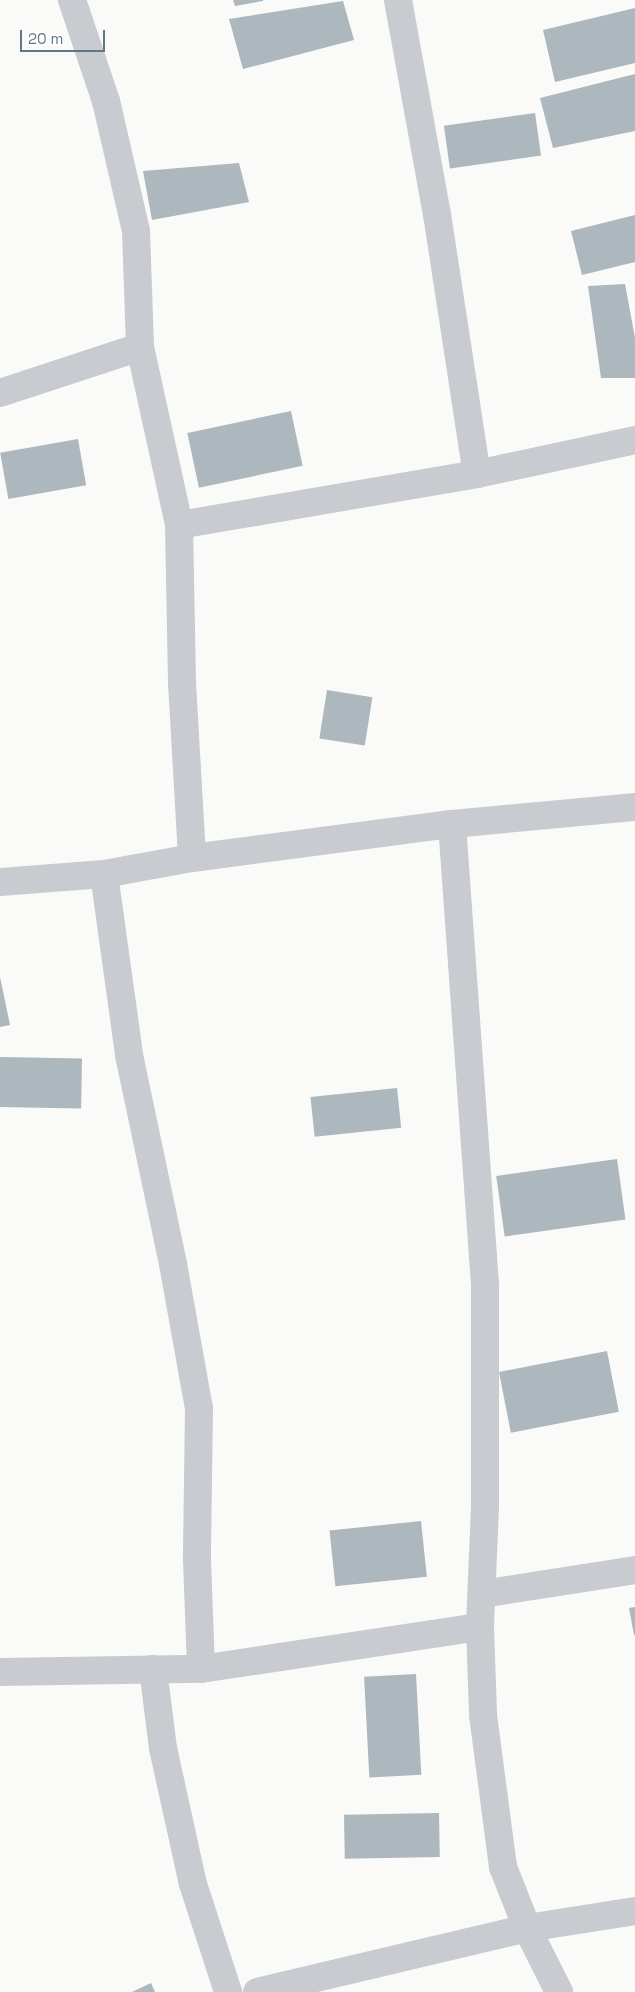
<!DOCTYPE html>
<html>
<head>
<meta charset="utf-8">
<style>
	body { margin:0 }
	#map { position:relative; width:635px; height:1992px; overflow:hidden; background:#fafaf8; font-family:"Space Grotesk",sans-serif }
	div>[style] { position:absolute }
	.building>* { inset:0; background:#adb7be; transform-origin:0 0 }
	.minor>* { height:28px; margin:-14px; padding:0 14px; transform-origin:14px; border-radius:14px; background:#c8ccd0 }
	span { translate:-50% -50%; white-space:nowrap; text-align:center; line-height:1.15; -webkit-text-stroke:5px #fff; paint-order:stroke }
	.scale { position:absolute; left:20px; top:30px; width:85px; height:22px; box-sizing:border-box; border:2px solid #627786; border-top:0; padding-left:6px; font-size:15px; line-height:18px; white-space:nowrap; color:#627786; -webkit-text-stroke:4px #fff; paint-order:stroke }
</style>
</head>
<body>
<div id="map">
	<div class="building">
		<i style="clip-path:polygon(233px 0,263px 0,263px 1px,235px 6px)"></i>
		<i style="clip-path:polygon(343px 1px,354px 40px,243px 69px,229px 19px)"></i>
		<i style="clip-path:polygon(635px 8px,635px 63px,555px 82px,543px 30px)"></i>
		<i style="clip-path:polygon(635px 74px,635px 131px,553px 148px,540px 98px)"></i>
		<i style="left:535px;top:113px;width:43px;height:92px;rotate:82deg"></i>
		<i style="clip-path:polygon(239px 163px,249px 202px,152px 220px,143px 171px)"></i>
		<i style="clip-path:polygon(635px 215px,635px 262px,582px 275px,571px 231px)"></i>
		<i style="clip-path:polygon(625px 284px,635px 338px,635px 378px,601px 378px,588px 286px)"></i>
		<i style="left:291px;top:411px;width:56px;height:106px;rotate:78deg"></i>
		<i style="left:78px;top:439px;width:47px;height:79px;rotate:80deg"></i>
		<i style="left:327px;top:690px;width:46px;height:49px;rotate:9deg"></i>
		<i style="clip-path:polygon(0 977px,10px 1025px,0 1027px)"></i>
		<i style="left:0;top:1057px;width:82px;height:50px;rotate:1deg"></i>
		<i style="left:397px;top:1088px;width:40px;height:87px;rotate:84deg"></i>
		<i style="left:617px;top:1159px;width:61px;height:122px;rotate:82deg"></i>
		<i style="left:607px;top:1351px;width:62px;height:110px;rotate:79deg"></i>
		<i style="left:421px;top:1521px;width:56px;height:92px;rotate:84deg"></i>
		<i style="clip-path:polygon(635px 1607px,635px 1635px,634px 1635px,629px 1608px)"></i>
		<i style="left:416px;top:1674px;width:101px;height:52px;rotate:87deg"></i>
		<i style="left:439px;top:1813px;width:44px;height:95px;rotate:89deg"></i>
		<i style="clip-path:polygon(151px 1983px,155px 1992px,132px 1992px)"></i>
	</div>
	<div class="minor">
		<i style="left:72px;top:0;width:107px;rotate:71.4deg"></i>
		<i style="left:106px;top:101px;width:133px;rotate:77deg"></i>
		<i style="left:136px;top:231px;width:116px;rotate:88deg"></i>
		<i style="left:140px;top:347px;width:182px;rotate:77.6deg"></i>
		<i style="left:179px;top:525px;width:158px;rotate:88.9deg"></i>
		<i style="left:182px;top:683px;width:175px;rotate:86.7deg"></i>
		<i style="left:398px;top:0;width:218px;rotate:79.7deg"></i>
		<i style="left:437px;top:214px;width:263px;rotate:81.3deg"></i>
		<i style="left:0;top:393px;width:147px;rotate:-18.2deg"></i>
		<i style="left:179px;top:525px;width:302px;rotate:-9.7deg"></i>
		<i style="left:477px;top:474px;width:162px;rotate:-12.1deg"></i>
		<i style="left:452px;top:824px;width:463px;rotate:85.9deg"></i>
		<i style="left:485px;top:1286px;width:221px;rotate:90deg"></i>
		<i style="left:485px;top:1507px;width:120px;rotate:92.4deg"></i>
		<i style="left:480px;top:1627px;width:88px;rotate:88deg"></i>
		<i style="left:483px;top:1715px;width:153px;rotate:82.5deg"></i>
		<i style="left:503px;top:1867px;width:66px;rotate:68.5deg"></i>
		<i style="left:527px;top:1928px;width:72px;rotate:63.4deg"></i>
		<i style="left:104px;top:874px;width:183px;rotate:82.1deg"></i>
		<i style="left:129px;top:1055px;width:214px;rotate:78.1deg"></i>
		<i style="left:173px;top:1264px;width:146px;rotate:79.8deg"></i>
		<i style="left:199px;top:1408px;width:151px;rotate:90.8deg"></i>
		<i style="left:197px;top:1559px;width:110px;rotate:87.9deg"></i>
		<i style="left:0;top:882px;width:104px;rotate:-4.4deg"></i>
		<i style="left:104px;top:874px;width:89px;rotate:-10.3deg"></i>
		<i style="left:192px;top:858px;width:262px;rotate:-7.5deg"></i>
		<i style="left:452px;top:824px;width:184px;rotate:-5.3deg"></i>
		<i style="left:482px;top:1594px;width:155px;rotate:-8.9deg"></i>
		<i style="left:153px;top:1669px;width:80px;rotate:82.8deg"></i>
		<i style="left:163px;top:1748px;width:139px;rotate:77.6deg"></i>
		<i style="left:193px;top:1884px;width:114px;rotate:72deg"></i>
		<i style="left:0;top:1672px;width:201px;rotate:-0.9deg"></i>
		<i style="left:201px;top:1669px;width:282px;rotate:-8.6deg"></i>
		<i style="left:257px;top:1992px;width:277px;rotate:-13.3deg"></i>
		<i style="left:527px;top:1928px;width:109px;rotate:-8.9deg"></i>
	</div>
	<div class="scale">20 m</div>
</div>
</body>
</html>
